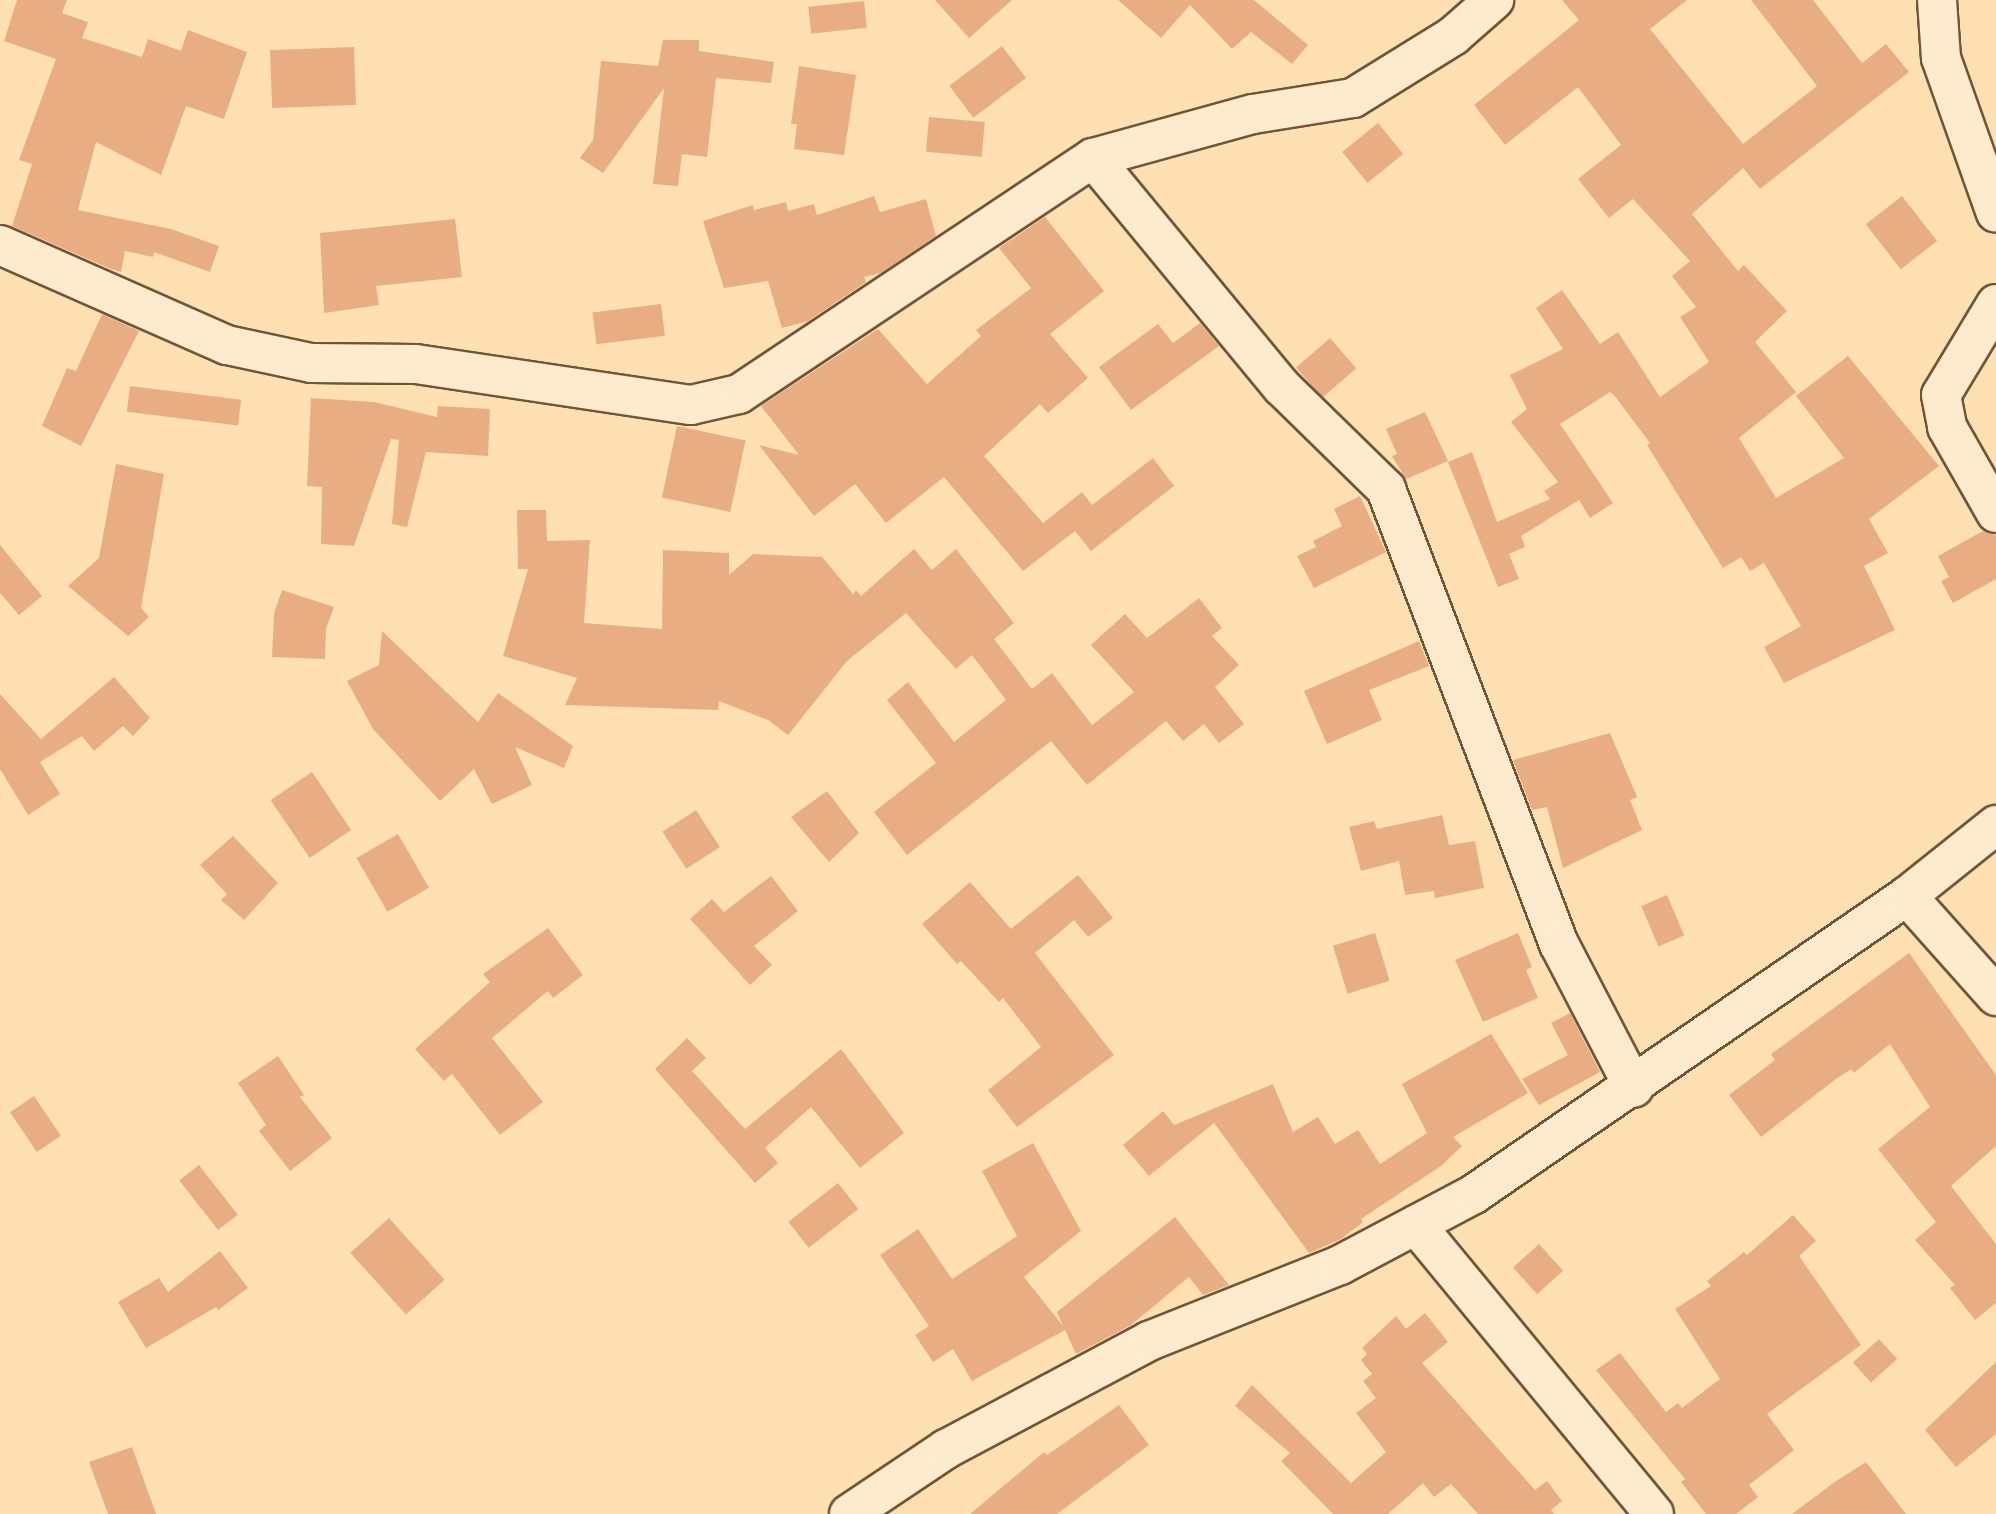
<!DOCTYPE html>
<html>
<head>
<meta charset="utf-8">
<style>
	body { margin:0 }
	#map { position:relative; width:1996px; height:1514px; overflow:hidden; background:#fee0b3; font-family:Vollkorn,serif }
	div>[style] { position:absolute }
	.building>* { inset:0; background:#e9ad84; transform-origin:0 0 }
	.roads { filter:drop-shadow(2px 0 #735437) drop-shadow(-2px 0 #735437) drop-shadow(0 2px #735437) drop-shadow(0 -2px #735437) }
	.minor>* { height:38px; margin:-19px; padding:0 19px; transform-origin:19px; border-radius:19px; background:#feebce }
	span { translate:-50% -50%; white-space:nowrap; text-align:center; line-height:1.15; -webkit-text-stroke:9px #feebce; paint-order:stroke }
</style>
</head>
<body>
<div id="map">
	<div class="building">
		<i style="clip-path:polygon(17px 0,67px 0,62px 13px,88px 22px,82px 38px,142px 57px,148px 39px,181px 51px,188px 30px,247px 52px,224px 119px,186px 106px,161px 175px,96px 142px,78px 210px,171px 229px,219px 246px,210px 272px,154px 252px,153px 257px,125px 251px,121px 272px,111px 269px,12px 226px,32px 164px,19px 160px,56px 59px,4px 41px)"></i>
		<i style="clip-path:polygon(935px 0,1012px 0,969px 38px)"></i>
		<i style="clip-path:polygon(1118px 0,1254px 0,1308px 45px,1292px 64px,1251px 32px,1232px 49px,1190px 5px,1161px 38px)"></i>
		<i style="clip-path:polygon(1562px 0,1687px 0,1650px 29px,1743px 144px,1817px 86px,1751px 0,1813px 0,1862px 63px,1886px 44px,1909px 72px,1760px 189px,1743px 168px,1692px 214px,1738px 271px,1744px 265px,1787px 311px,1755px 342px,1796px 392px,1739px 438px,1776px 498px,1844px 458px,1796px 396px,1848px 356px,1939px 466px,1869px 519px,1888px 553px,1864px 566px,1895px 630px,1784px 683px,1764px 647px,1801px 626px,1764px 563px,1750px 571px,1741px 557px,1723px 568px,1647px 445px,1650px 443px,1614px 395px,1610px 392px,1560px 424px,1613px 503px,1590px 518px,1579px 500px,1521px 536px,1525px 547px,1509px 554px,1519px 579px,1498px 587px,1448px 462px,1472px 452px,1497px 522px,1550px 499px,1544px 491px,1558px 482px,1511px 422px,1527px 409px,1510px 375px,1563px 349px,1536px 308px,1562px 290px,1600px 344px,1618px 332px,1660px 397px,1709px 362px,1680px 317px,1696px 307px,1672px 276px,1690px 261px,1633px 199px,1609px 218px,1578px 179px,1621px 145px,1578px 87px,1505px 145px,1474px 105px,1579px 20px)"></i>
		<i style="left:864px;top:1px;width:27px;height:56px;rotate:84deg"></i>
		<i style="clip-path:polygon(663px 40px,699px 40px,699px 51px,774px 62px,771px 83px,716px 78px,707px 157px,682px 154px,678px 186px,653px 184px,664px 88px,603px 173px,580px 158px,593px 140px,601px 61px,658px 66px)"></i>
		<i style="left:1002px;top:46px;width:40px;height:66px;rotate:53deg"></i>
		<i style="left:354px;top:47px;width:58px;height:84px;rotate:88deg"></i>
		<i style="clip-path:polygon(799px 66px,856px 75px,844px 155px,794px 149px,797px 124px,791px 124px)"></i>
		<i style="left:929px;top:117px;width:56px;height:35px;rotate:5deg"></i>
		<i style="left:1378px;top:123px;width:40px;height:46px;rotate:51deg"></i>
		<i style="clip-path:polygon(874px 196px,880px 212px,926px 199px,936px 236px,881px 273px,864px 277px,866px 282px,808px 321px,782px 328px,768px 281px,724px 288px,703px 221px,753px 205px,754px 210px,786px 202px,788px 211px,814px 204px,817px 215px)"></i>
		<i style="left:1902px;top:196px;width:57px;height:46px;rotate:52deg"></i>
		<i style="clip-path:polygon(1045px 217px,1104px 291px,1050px 334px,1088px 378px,1048px 413px,1040px 404px,984px 456px,1043px 523px,1082px 492px,1092px 505px,1153px 458px,1174px 486px,1091px 551px,1075px 531px,1023px 571px,944px 477px,886px 523px,855px 484px,814px 516px,759px 445px,799px 455px,761px 406px,878px 329px,927px 384px,981px 336px,976px 330px,1031px 288px,999px 248px)"></i>
		<i style="clip-path:polygon(455px 219px,462px 277px,376px 286px,379px 305px,324px 313px,320px 233px)"></i>
		<i style="left:661px;top:304px;width:32px;height:69px;rotate:83deg"></i>
		<i style="clip-path:polygon(102px 314px,139px 331px,81px 446px,42px 426px,67px 368px,76px 371px)"></i>
		<i style="clip-path:polygon(1200px 323px,1219px 346px,1131px 410px,1099px 367px,1158px 324px,1173px 343px)"></i>
		<i style="left:1330px;top:338px;width:40px;height:45px;rotate:49deg"></i>
		<i style="left:130px;top:386px;width:112px;height:26px;rotate:7deg"></i>
		<i style="clip-path:polygon(311px 398px,374px 402px,437px 417px,438px 406px,490px 409px,488px 456px,426px 452px,407px 527px,392px 524px,399px 440px,391px 439px,354px 546px,321px 544px,322px 487px,307px 486px)"></i>
		<i style="clip-path:polygon(1425px 412px,1448px 461px,1406px 479px,1392px 456px,1397px 454px,1386px 429px)"></i>
		<i style="left:677px;top:426px;width:70px;height:73px;rotate:12deg"></i>
		<i style="clip-path:polygon(116px 464px,164px 474px,141px 608px,149px 617px,128px 636px,68px 586px,99px 558px)"></i>
		<i style="clip-path:polygon(1360px 496px,1386px 552px,1314px 588px,1297px 556px,1316px 547px,1313px 541px,1342px 526px,1334px 509px)"></i>
		<i style="clip-path:polygon(517px 510px,546px 510px,547px 541px,590px 540px,584px 623px,662px 629px,663px 550px,729px 553px,729px 575px,753px 554px,822px 557px,853px 594px,856px 590px,861px 596px,914px 549px,932px 570px,956px 549px,1014px 623px,994px 639px,1032px 689px,1052px 673px,1092px 725px,1134px 692px,1091px 645px,1125px 614px,1147px 638px,1199px 598px,1222px 628px,1212px 636px,1239px 665px,1215px 687px,1244px 724px,1219px 743px,1204px 724px,1183px 741px,1166px 721px,1087px 785px,1051px 741px,907px 855px,874px 812px,936px 763px,887px 700px,908px 682px,954px 742px,1006px 700px,972px 655px,956px 669px,906px 613px,847px 661px,788px 735px,768px 720px,719px 701px,718px 710px,565px 705px,577px 678px,503px 656px,528px 569px,518px 569px)"></i>
		<i style="clip-path:polygon(1983px 531px,1996px 535px,1996px 579px,1953px 603px,1941px 581px,1949px 577px,1938px 556px)"></i>
		<i style="clip-path:polygon(0 545px,42px 596px,19px 615px,0 593px)"></i>
		<i style="clip-path:polygon(282px 590px,334px 607px,326px 629px,325px 659px,272px 657px,274px 613px)"></i>
		<i style="clip-path:polygon(382px 631px,478px 722px,498px 693px,573px 746px,564px 768px,515px 747px,532px 785px,492px 804px,474px 769px,440px 801px,373px 729px,347px 681px,379px 665px)"></i>
		<i style="clip-path:polygon(1419px 641px,1429px 666px,1369px 690px,1382px 720px,1327px 744px,1304px 691px)"></i>
		<i style="clip-path:polygon(114px 677px,150px 718px,133px 736px,123px 726px,94px 751px,82px 736px,40px 762px,60px 794px,28px 815px,0 769px,0 694px,41px 739px)"></i>
		<i style="clip-path:polygon(1610px 733px,1637px 797px,1630px 800px,1642px 830px,1563px 868px,1547px 807px,1532px 810px,1513px 760px)"></i>
		<i style="left:312px;top:772px;width:70px;height:50px;rotate:56deg"></i>
		<i style="clip-path:polygon(827px 791px,859px 833px,829px 862px,791px 817px)"></i>
		<i style="left:696px;top:810px;width:44px;height:40px;rotate:57deg"></i>
		<i style="clip-path:polygon(1442px 815px,1449px 845px,1475px 841px,1484px 888px,1435px 898px,1434px 891px,1405px 895px,1399px 861px,1361px 871px,1349px 827px,1374px 821px,1377px 829px)"></i>
		<i style="left:398px;top:834px;width:62px;height:48px;rotate:60deg"></i>
		<i style="clip-path:polygon(233px 836px,278px 883px,244px 920px,221px 900px,227px 894px,200px 865px)"></i>
		<i style="clip-path:polygon(1078px 875px,1113px 918px,1088px 937px,1074px 920px,1035px 953px,1114px 1055px,1017px 1127px,988px 1090px,1041px 1047px,1003px 998px,999px 1002px,961px 961px,957px 964px,922px 924px,970px 882px,1011px 929px)"></i>
		<i style="clip-path:polygon(771px 876px,798px 911px,754px 946px,772px 965px,750px 985px,690px 919px,712px 899px,724px 912px)"></i>
		<i style="left:1667px;top:895px;width:44px;height:28px;rotate:67deg"></i>
		<i style="clip-path:polygon(548px 928px,583px 975px,553px 998px,548px 991px,492px 1038px,543px 1102px,500px 1135px,452px 1074px,444px 1081px,415px 1049px,490px 982px,483px 974px)"></i>
		<i style="left:1375px;top:933px;width:50px;height:44px;rotate:73deg"></i>
		<i style="clip-path:polygon(1518px 933px,1532px 967px,1526px 970px,1538px 998px,1483px 1022px,1455px 960px)"></i>
		<i style="clip-path:polygon(1909px 953px,1996px 1075px,1996px 1146px,1951px 1186px,1996px 1244px,1996px 1303px,1975px 1320px,1950px 1288px,1955px 1285px,1915px 1240px,1936px 1222px,1878px 1149px,1930px 1107px,1890px 1044px,1854px 1073px,1851px 1069px,1836px 1079px,1761px 1137px,1729px 1095px,1775px 1060px,1771px 1054px)"></i>
		<i style="clip-path:polygon(1570px 1013px,1600px 1072px,1539px 1105px,1522px 1079px,1568px 1055px,1551px 1023px)"></i>
		<i style="clip-path:polygon(1491px 1034px,1528px 1093px,1453px 1137px,1462px 1146px,1441px 1166px,1361px 1219px,1363px 1222px,1341px 1239px,1309px 1253px,1214px 1123px,1149px 1176px,1123px 1145px,1163px 1111px,1174px 1125px,1273px 1084px,1293px 1132px,1318px 1117px,1335px 1144px,1358px 1130px,1380px 1164px,1427px 1133px,1402px 1084px)"></i>
		<i style="clip-path:polygon(687px 1038px,706px 1058px,692px 1071px,745px 1129px,841px 1049px,904px 1133px,860px 1168px,811px 1107px,765px 1148px,778px 1163px,755px 1183px,655px 1069px)"></i>
		<i style="clip-path:polygon(278px 1056px,304px 1095px,300px 1097px,332px 1138px,290px 1171px,259px 1131px,266px 1125px,238px 1083px)"></i>
		<i style="left:34px;top:1096px;width:48px;height:29px;rotate:56deg"></i>
		<i style="clip-path:polygon(1033px 1143px,1081px 1231px,1024px 1277px,1063px 1326px,1057px 1312px,1175px 1217px,1229px 1285px,1203px 1295px,1189px 1277px,1131px 1325px,1076px 1354px,1065px 1330px,972px 1381px,953px 1349px,933px 1362px,915px 1335px,929px 1326px,880px 1255px,918px 1229px,952px 1279px,1017px 1236px,982px 1171px)"></i>
		<i style="left:199px;top:1165px;width:63px;height:25px;rotate:52deg"></i>
		<i style="left:838px;top:1183px;width:33px;height:63px;rotate:52deg"></i>
		<i style="clip-path:polygon(1793px 1215px,1816px 1241px,1799px 1256px,1861px 1345px,1767px 1414px,1794px 1450px,1749px 1485px,1758px 1497px,1736px 1514px,1706px 1514px,1681px 1482px,1685px 1479px,1596px 1370px,1620px 1353px,1666px 1412px,1678px 1403px,1682px 1408px,1720px 1379px,1675px 1309px,1711px 1286px,1707px 1281px,1744px 1252px,1747px 1255px)"></i>
		<i style="left:389px;top:1218px;width:83px;height:52px;rotate:48deg"></i>
		<i style="left:1539px;top:1244px;width:36px;height:35px;rotate:48deg"></i>
		<i style="clip-path:polygon(220px 1251px,248px 1288px,218px 1310px,216px 1307px,146px 1348px,118px 1302px,159px 1278px,168px 1292px)"></i>
		<i style="clip-path:polygon(1425px 1313px,1448px 1342px,1422px 1363px,1535px 1490px,1547px 1481px,1562px 1501px,1551px 1510px,1554px 1514px,1478px 1514px,1451px 1484px,1434px 1497px,1423px 1483px,1388px 1514px,1333px 1514px,1281px 1461px,1290px 1453px,1235px 1406px,1252px 1385px,1351px 1483px,1386px 1452px,1356px 1413px,1376px 1398px,1363px 1381px,1372px 1374px,1361px 1360px,1367px 1354px,1362px 1348px,1396px 1316px,1406px 1329px)"></i>
		<i style="left:1879px;top:1339px;width:27px;height:35px;rotate:48deg"></i>
		<i style="clip-path:polygon(1996px 1362px,1996px 1434px,1956px 1467px,1925px 1430px)"></i>
		<i style="clip-path:polygon(1119px 1405px,1149px 1445px,1057px 1514px,970px 1514px,1044px 1452px,1047px 1455px)"></i>
		<i style="clip-path:polygon(132px 1447px,156px 1514px,108px 1514px,89px 1462px)"></i>
		<i style="clip-path:polygon(1866px 1462px,1906px 1514px,1792px 1514px,1836px 1481px)"></i>
	</div>
	<div class="roads">
		<div class="minor">
			<i style="left:1937px;top:0;width:58px;rotate:86.1deg"></i>
			<i style="left:1941px;top:58px;width:164px;rotate:70.5deg"></i>
			<i style="left:1093px;top:158px;width:297px;rotate:50.5deg"></i>
			<i style="left:1282px;top:387px;width:146px;rotate:44.4deg"></i>
			<i style="left:1386px;top:489px;width:487px;rotate:69.2deg"></i>
			<i style="left:1559px;top:944px;width:162px;rotate:62.5deg"></i>
			<i style="left:0;top:245px;width:248px;rotate:23.8deg"></i>
			<i style="left:227px;top:345px;width:86px;rotate:12.1deg"></i>
			<i style="left:311px;top:363px;width:105px;rotate:0.5deg"></i>
			<i style="left:416px;top:364px;width:278px;rotate:8.5deg"></i>
			<i style="left:691px;top:405px;width:49px;rotate:-12.9deg"></i>
			<i style="left:739px;top:394px;width:425px;rotate:-33.7deg"></i>
			<i style="left:1093px;top:158px;width:166px;rotate:-15.4deg"></i>
			<i style="left:1253px;top:114px;width:101px;rotate:-9.1deg"></i>
			<i style="left:1353px;top:98px;width:118px;rotate:-31.8deg"></i>
			<i style="left:1453px;top:36px;width:55px;rotate:-41.3deg"></i>
			<i style="left:1996px;top:304px;width:106px;rotate:121.1deg"></i>
			<i style="left:1941px;top:395px;width:33px;rotate:79deg"></i>
			<i style="left:1947px;top:427px;width:99px;rotate:60.3deg"></i>
			<i style="left:1907px;top:896px;width:134px;rotate:48.3deg"></i>
			<i style="left:1416px;top:1225px;width:374px;rotate:50.5deg"></i>
			<i style="left:849px;top:1514px;width:117px;rotate:-33.8deg"></i>
			<i style="left:946px;top:1449px;width:230px;rotate:-28deg"></i>
			<i style="left:1149px;top:1341px;width:206px;rotate:-21.7deg"></i>
			<i style="left:1340px;top:1265px;width:152px;rotate:-27.9deg"></i>
			<i style="left:1474px;top:1194px;width:526px;rotate:-34.54deg"></i>
			<i style="left:1907px;top:896px;width:114px;rotate:-38.6deg"></i>
		</div>
	</div>
</div>
</body>
</html>
